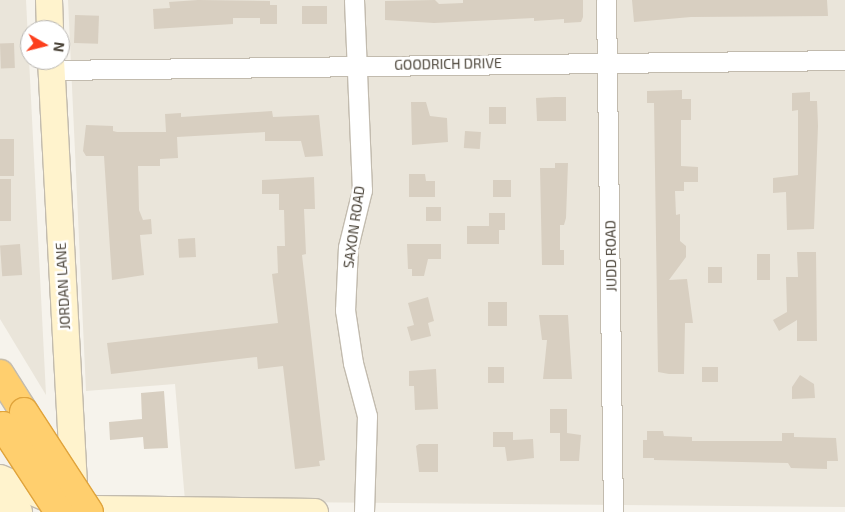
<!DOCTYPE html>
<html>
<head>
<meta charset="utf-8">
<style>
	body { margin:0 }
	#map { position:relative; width:845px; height:512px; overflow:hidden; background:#f6f3ec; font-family:"Exo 2",sans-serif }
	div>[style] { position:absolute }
	.residential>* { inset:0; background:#eae5da }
	.building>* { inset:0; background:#d8cfc1; transform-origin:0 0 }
	.roads { filter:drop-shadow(1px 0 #c2bbae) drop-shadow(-1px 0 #c2bbae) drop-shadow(0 1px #c2bbae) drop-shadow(0 -1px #c2bbae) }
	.street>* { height:19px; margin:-9.5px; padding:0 9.5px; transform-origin:9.5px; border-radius:9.5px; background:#fff }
	.secondary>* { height:26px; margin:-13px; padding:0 13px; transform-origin:13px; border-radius:13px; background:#fff3cd }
	.highway>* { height:28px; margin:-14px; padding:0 14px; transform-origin:14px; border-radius:14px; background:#ffcf6e }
	.bridges { filter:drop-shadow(1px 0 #e0a43c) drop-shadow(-1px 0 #e0a43c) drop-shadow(0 1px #e0a43c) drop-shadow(0 -1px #e0a43c) }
	.highway-bridge>* { height:28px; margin:-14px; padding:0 14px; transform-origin:14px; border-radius:14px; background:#ffcf6e }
	span { translate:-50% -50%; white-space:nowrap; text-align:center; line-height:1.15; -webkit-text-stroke:5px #fff; paint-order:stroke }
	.street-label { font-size:14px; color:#4b4439 }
	.north { position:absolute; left:20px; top:20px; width:50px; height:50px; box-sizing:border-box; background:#fff; border:1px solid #b7b4b0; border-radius:50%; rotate:98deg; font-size:14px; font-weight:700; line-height:20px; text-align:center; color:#4b4439 }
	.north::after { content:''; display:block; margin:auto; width:18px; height:22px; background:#fc3f1d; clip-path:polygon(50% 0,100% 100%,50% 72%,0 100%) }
</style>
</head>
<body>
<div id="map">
	<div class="residential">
		<i style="clip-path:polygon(0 0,26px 0,46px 395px,0 319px)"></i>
		<i style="clip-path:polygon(68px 0,845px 0,845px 507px,185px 501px,175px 384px,86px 391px)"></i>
	</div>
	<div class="building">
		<i style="clip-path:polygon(198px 0,270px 1px,270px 5px,277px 5px,277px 24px,260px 24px,260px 18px,233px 18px,233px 24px,154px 29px,153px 9px,170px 8px,169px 2px)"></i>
		<i style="clip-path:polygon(435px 0,439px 4px,463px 3px,463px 0,583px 0,583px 17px,581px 22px,564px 23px,564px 19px,534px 21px,534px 18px,434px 23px,385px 20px,385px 1px)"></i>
		<i style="clip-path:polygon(632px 0,827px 0,828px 16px,691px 17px,634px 22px)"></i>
		<i style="left:302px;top:6px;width:25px;height:18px"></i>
		<i style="left:75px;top:15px;width:24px;height:28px;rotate:2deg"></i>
		<i style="left:14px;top:43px;width:25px;height:14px;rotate:88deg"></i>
		<i style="clip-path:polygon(682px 90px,682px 99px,691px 99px,691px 120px,681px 120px,681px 166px,698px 167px,698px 182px,684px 182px,684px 191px,675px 191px,676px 215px,680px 214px,680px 241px,686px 246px,686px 257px,669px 280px,687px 279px,693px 323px,685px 323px,684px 374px,669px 374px,658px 372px,654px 103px,647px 103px,647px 91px)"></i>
		<i style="clip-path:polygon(810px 92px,810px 101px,817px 101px,818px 126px,814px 229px,787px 230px,786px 192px,773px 193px,773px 178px,798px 175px,798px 110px,792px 111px,792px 93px)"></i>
		<i style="clip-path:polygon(555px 97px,566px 97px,566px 121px,537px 121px,536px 98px)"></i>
		<i style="clip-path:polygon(411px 102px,426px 102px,430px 116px,447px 118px,448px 142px,412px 145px)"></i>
		<i style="left:489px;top:107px;width:17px;height:17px"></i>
		<i style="clip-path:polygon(272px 111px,273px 117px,319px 115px,323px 156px,305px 157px,301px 141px,265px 141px,265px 132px,177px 137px,178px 158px,160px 159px,160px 166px,138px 166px,139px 210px,143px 220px,151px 219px,152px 234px,140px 235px,144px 275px,112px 280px,104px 156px,86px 156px,83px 151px,86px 125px,113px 126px,113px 131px,117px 132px,166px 132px,165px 114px,181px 113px,181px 117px)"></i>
		<i style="left:465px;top:131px;width:16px;height:17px;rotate:4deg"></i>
		<i style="left:14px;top:139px;width:37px;height:14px;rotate:90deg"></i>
		<i style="clip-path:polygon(555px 163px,568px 163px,566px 218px,564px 225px,560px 225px,560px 250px,564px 250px,564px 265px,542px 265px,540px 168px,555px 168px)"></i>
		<i style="clip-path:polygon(409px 174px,425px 174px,426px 181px,435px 181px,435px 197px,409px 197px)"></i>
		<i style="clip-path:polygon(314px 177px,315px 209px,304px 209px,306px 254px,302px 255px,325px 460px,319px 461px,320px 466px,295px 469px,283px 366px,258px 369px,257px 357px,111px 374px,107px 343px,278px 323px,272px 274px,278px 273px,277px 246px,285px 246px,284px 210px,279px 210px,279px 194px,262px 194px,262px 180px)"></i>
		<i style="left:0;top:179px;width:11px;height:42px"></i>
		<i style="left:493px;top:180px;width:18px;height:17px"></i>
		<i style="left:426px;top:207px;width:15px;height:14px"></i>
		<i style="clip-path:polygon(489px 213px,505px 213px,505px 230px,499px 230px,499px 244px,467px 244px,467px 226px,489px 226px)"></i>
		<i style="left:195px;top:238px;width:19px;height:17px;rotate:87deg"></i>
		<i style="left:20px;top:244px;width:31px;height:20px;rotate:86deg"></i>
		<i style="clip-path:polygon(407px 244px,441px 244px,441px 259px,428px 259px,424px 276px,412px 276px,412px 269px,408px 269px)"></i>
		<i style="clip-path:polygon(797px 252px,816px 252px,817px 341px,797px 341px,797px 320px,779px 331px,773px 320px,787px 312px,786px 277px,798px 277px)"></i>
		<i style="left:757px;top:254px;width:13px;height:26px"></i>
		<i style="left:708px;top:267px;width:14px;height:16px"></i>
		<i style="clip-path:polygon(428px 297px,434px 321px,428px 323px,431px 336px,411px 341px,407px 327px,414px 325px,408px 303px)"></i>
		<i style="left:488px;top:302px;width:19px;height:24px"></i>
		<i style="clip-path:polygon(539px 315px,568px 315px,572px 379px,543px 379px,547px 340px,542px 340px)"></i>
		<i style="left:488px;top:367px;width:16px;height:16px"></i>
		<i style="left:702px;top:367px;width:16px;height:15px"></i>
		<i style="clip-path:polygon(436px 369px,438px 409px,415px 410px,414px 386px,409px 386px,409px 371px)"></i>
		<i style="clip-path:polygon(800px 375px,814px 384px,815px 398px,792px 399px,792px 387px)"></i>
		<i style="clip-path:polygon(164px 391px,168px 448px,144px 449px,143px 437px,110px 440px,109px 422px,142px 419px,141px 393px)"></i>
		<i style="clip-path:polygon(550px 409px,567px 409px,567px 433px,581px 435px,579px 461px,560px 461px,560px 433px,550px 433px)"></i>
		<i style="clip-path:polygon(647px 431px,663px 431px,664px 436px,692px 437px,692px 441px,782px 441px,782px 433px,794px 433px,794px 437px,836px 438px,838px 461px,827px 461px,827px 469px,791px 468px,788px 463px,654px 460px,654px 458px,643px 458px,643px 440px,647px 440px)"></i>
		<i style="clip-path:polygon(493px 432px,513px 432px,513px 440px,533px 439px,534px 458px,507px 461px,505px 447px,493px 447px)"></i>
		<i style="clip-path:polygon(419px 444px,438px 444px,438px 472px,419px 472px,416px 446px)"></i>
	</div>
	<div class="roads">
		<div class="street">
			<i style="left:354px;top:0;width:190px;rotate:87.6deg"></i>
			<i style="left:362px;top:190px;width:59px;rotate:103.8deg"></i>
			<i style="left:348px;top:247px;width:63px;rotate:92.7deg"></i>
			<i style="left:345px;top:310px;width:54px;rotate:81.4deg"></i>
			<i style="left:353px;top:363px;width:55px;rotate:75.2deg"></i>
			<i style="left:367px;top:416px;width:96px;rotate:91.8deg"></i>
			<i style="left:606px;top:0;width:512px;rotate:89.22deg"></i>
			<i style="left:52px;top:70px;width:793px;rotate:-0.72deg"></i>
		</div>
		<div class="secondary">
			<i style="left:49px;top:0;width:30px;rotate:88deg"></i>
			<i style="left:51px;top:60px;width:440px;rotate:86.9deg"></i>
			<i style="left:0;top:478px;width:56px;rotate:23.3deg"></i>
			<i style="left:51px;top:500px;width:45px;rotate:11.6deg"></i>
			<i style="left:95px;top:509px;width:220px;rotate:0.8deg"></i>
			<i style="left:0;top:503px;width:21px;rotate:25deg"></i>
		</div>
		<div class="highway">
			<i style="left:0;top:374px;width:45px;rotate:57.7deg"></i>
		</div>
	</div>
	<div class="bridges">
		<div class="highway-bridge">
			<i style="left:24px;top:412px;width:119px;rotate:57deg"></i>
			<i style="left:3px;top:426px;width:103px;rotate:56.9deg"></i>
		</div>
	</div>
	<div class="street-label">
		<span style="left:448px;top:64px;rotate:-1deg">GOODRICH DRIVE</span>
		<span style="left:354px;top:227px;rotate:-82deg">SAXON ROAD</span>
		<span style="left:611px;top:256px;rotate:-91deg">JUDD ROAD</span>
		<span style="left:63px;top:286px;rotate:-93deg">JORDAN LANE</span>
	</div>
	<div class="north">N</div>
</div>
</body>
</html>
